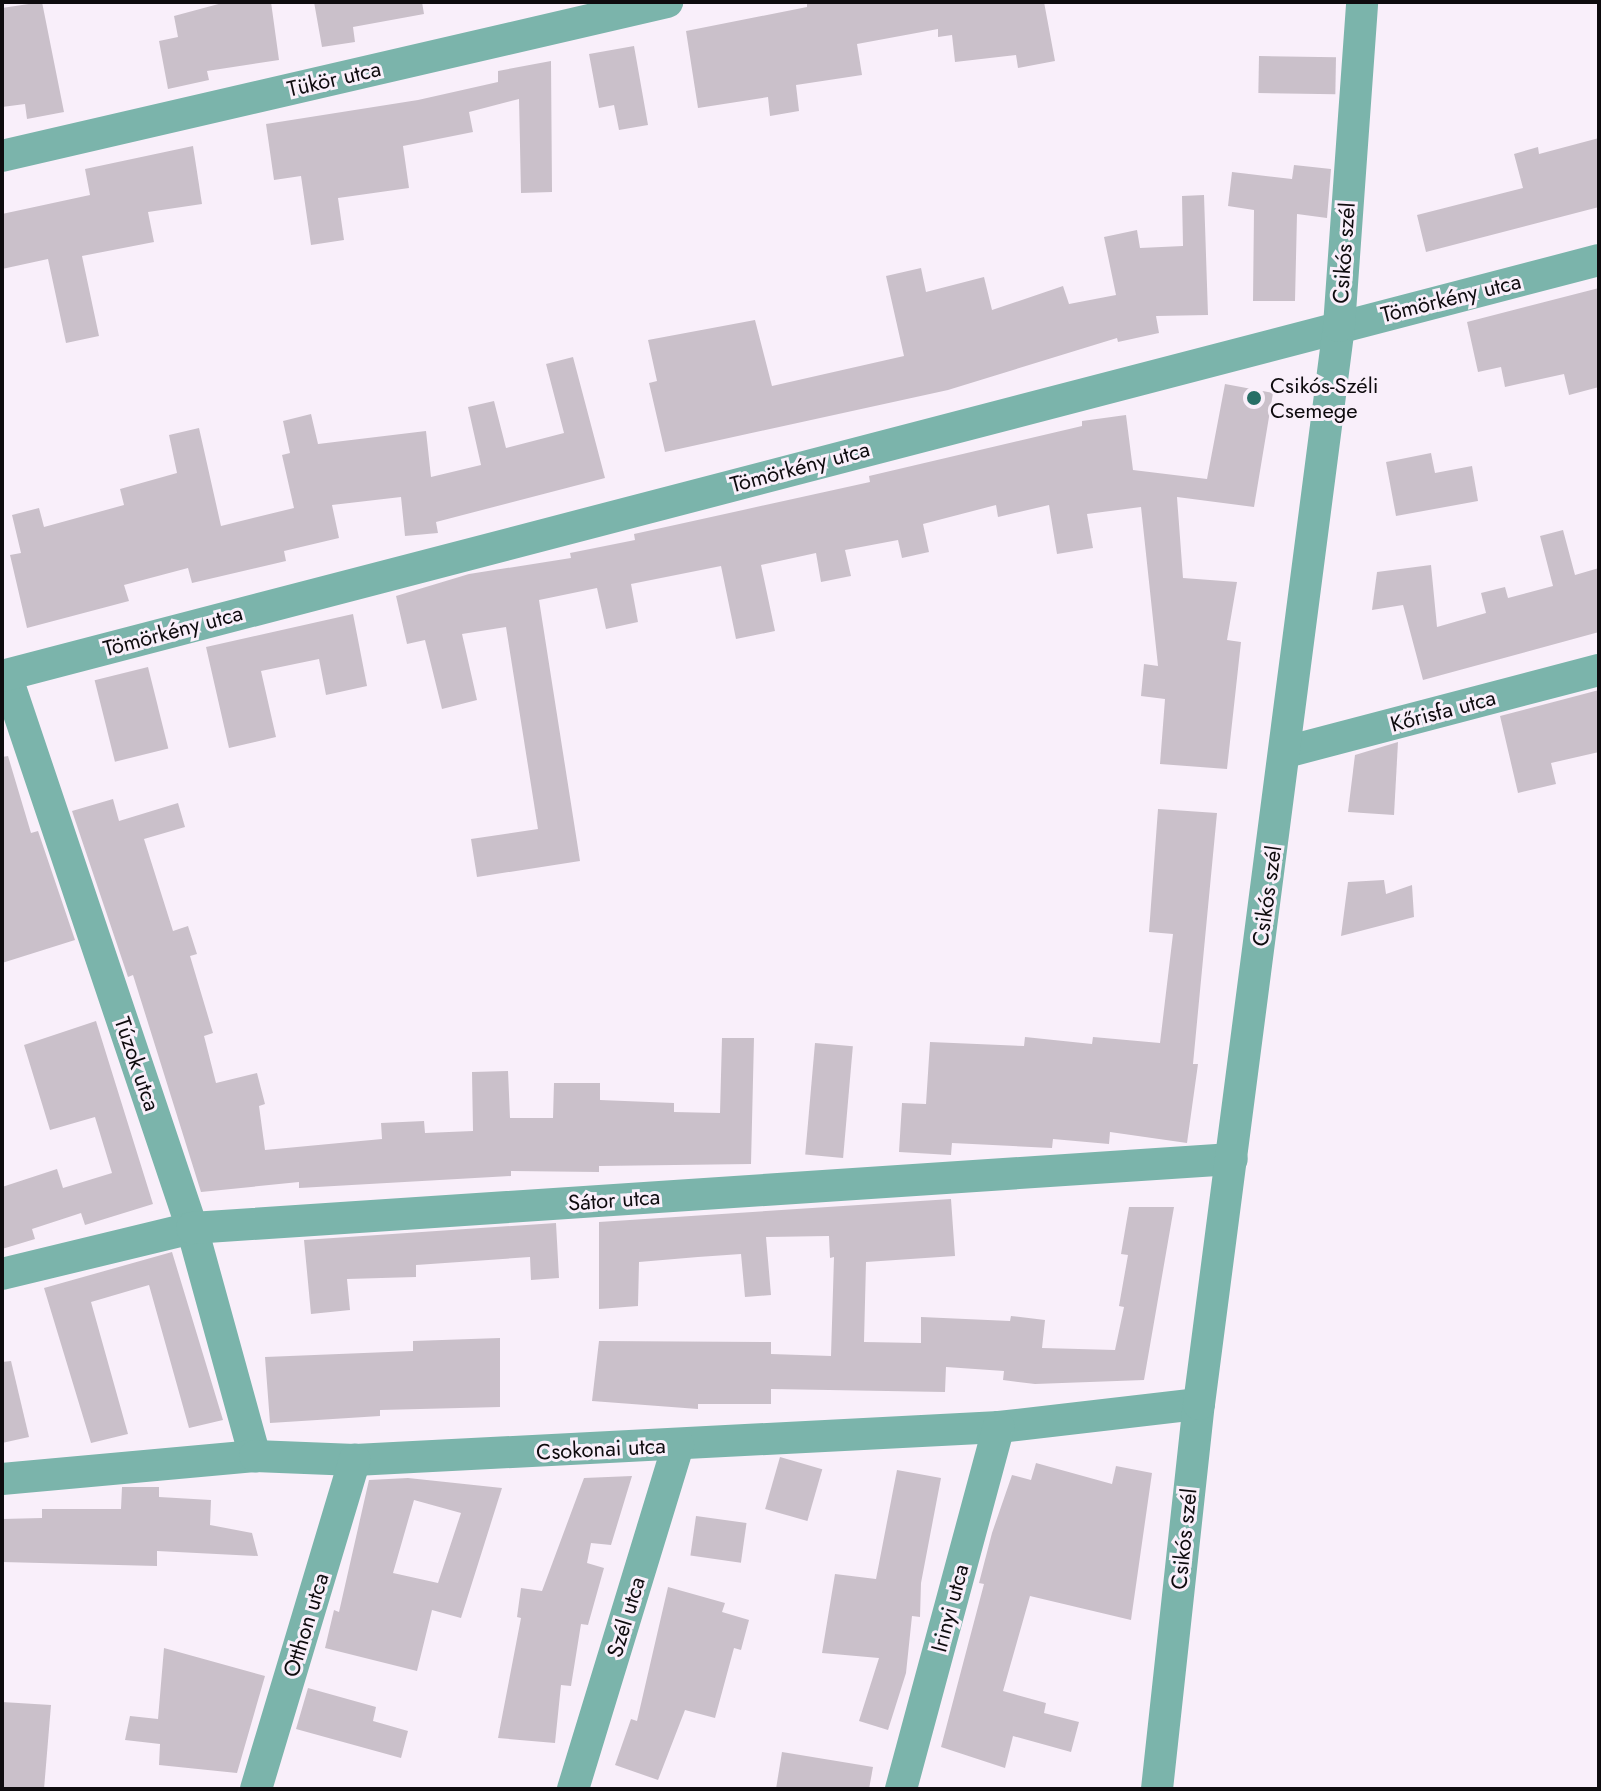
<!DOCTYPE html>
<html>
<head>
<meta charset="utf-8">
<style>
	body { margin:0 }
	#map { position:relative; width:1601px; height:1791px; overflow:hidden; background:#f9effa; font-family:Jost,sans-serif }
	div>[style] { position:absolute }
	.building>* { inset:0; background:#cac0ca; transform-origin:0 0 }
	.minor>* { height:32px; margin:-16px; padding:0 16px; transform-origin:16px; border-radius:16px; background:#7bb4ab }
	.dots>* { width:22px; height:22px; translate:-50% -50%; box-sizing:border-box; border:4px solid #f9effa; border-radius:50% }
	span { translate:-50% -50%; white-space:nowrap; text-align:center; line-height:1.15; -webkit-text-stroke:6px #f9effa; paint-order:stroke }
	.street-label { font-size:22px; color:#0e0b0e }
	.poi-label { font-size:22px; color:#0e0b0e }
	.left { translate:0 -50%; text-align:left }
	.frame { position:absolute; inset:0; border:4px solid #0e0b0e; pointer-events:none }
</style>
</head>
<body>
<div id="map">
	<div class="building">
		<i style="clip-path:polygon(42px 2px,64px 112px,27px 119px,25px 104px,2px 107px,2px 8px)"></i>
		<i style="clip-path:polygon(226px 2px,271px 2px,279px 60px,207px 71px,209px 80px,168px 89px,159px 41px,178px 37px,174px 16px)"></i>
		<i style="clip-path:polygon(314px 2px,422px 2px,424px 14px,353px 27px,355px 42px,322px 47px)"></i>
		<i style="clip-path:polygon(807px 2px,1044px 2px,1055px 61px,1018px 68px,1016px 55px,955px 62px,952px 35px,938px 37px,938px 29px,857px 44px,862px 75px,796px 85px,799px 111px,770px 116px,768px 97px,698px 108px,686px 31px,807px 7px)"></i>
		<i style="clip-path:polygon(634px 46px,648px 125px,619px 130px,614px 105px,599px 108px,589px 54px)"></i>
		<i style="left:1259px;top:56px;width:77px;height:37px;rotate:1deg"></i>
		<i style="clip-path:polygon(551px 61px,552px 192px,521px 193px,519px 99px,469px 112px,473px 132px,403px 146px,409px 188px,338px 198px,344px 240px,311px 245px,301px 176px,274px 180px,266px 124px,418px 100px,498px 82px,498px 71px)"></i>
		<i style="clip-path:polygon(1599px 138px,1599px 207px,1426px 252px,1417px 215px,1523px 188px,1514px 154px,1538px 147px,1539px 154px)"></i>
		<i style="clip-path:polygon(193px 146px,202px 204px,148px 212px,154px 242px,82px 256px,99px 336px,66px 343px,48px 259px,2px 269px,2px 214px,90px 195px,85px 169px)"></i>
		<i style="clip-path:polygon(1294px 165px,1331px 169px,1327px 218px,1297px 214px,1295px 301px,1253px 301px,1254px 210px,1228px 206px,1232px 172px,1292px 179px)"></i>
		<i style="clip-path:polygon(1204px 195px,1208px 315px,1156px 316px,1159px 333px,1118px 342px,1117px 338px,948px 390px,665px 452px,649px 383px,657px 381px,648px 340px,755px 320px,772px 386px,904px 356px,886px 276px,921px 268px,926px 292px,984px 277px,992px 310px,1063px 286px,1069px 304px,1116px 295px,1104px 237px,1137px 230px,1140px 248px,1183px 246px,1182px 196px)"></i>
		<i style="clip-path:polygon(1599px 288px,1599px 387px,1569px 395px,1564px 374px,1505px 387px,1501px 367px,1478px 372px,1467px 322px)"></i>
		<i style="clip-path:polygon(573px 357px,605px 478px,436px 522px,438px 533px,405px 536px,401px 497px,332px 505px,339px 538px,284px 551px,286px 561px,192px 583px,188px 568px,124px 585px,129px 601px,27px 628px,10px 555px,21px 553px,12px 515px,39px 508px,44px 527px,124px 505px,120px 489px,177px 473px,169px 435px,199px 428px,221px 526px,294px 508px,282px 455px,290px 453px,283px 421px,311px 414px,318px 444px,426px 431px,431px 477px,481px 465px,468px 407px,494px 401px,506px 448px,564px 433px,546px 364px)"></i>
		<i style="clip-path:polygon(1225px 384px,1273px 393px,1254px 507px,1177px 497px,1183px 578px,1237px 582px,1227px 640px,1241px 642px,1227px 769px,1160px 764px,1165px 699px,1141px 696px,1144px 664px,1158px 666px,1141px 507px,1087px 514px,1093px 548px,1057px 554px,1049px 505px,998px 517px,996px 505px,923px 524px,929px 552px,902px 558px,898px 540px,845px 550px,851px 576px,821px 582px,816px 553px,761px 565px,775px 631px,736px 639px,721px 566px,631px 584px,638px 622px,606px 629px,597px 588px,539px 600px,580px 861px,477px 877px,471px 839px,538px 829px,506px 627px,462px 634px,477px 700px,442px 709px,425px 640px,407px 644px,396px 596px,469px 574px,571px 558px,570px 553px,635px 540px,634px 534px,870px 482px,869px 476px,1082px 426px,1082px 421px,1126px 415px,1133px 470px,1207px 479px)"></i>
		<i style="clip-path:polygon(1431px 453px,1435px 473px,1472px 466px,1478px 501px,1396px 516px,1386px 462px)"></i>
		<i style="clip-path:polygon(1563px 530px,1575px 575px,1599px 568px,1599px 632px,1423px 680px,1403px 605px,1372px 610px,1377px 572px,1431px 565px,1437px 627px,1486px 613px,1481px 593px,1505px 587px,1508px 598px,1553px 586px,1540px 536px)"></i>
		<i style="clip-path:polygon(353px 614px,367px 686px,326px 695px,319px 659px,261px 671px,276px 737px,229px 748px,206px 647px)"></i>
		<i style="left:148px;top:667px;width:84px;height:55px;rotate:76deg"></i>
		<i style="clip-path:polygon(1599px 690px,1599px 752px,1551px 763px,1556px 784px,1518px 793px,1500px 716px)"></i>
		<i style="clip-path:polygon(1398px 742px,1394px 815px,1348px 812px,1355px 755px)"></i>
		<i style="clip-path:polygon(8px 756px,31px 833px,38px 831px,75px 940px,2px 963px,2px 757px)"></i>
		<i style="clip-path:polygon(113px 799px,119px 821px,178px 803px,185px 827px,144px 839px,173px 931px,188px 926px,197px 954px,190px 956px,213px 1033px,204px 1036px,216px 1083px,257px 1073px,265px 1104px,259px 1106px,265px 1150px,382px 1139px,381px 1123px,424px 1121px,425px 1133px,473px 1131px,472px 1072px,508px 1071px,510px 1118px,553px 1118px,554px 1083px,600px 1083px,600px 1100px,674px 1103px,674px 1112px,720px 1113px,722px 1038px,754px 1038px,751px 1164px,599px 1166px,599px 1172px,511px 1171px,511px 1176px,299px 1188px,299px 1182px,201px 1192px,133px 975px,128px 977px,72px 811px)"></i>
		<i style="clip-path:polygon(1158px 809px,1217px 813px,1193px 1064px,1198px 1064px,1187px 1143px,1110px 1132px,1109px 1144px,1053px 1139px,1052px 1148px,952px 1143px,951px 1155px,899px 1152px,902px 1103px,926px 1104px,930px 1042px,1024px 1046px,1025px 1037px,1092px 1044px,1093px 1037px,1160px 1043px,1173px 934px,1149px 932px)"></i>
		<i style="clip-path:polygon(1384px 880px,1386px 894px,1412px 885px,1414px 917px,1341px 936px,1348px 882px)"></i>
		<i style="clip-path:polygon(96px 1021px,153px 1204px,85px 1225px,81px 1213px,32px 1229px,35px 1239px,2px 1249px,2px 1187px,57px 1169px,63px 1188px,112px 1173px,95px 1117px,50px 1130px,24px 1045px)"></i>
		<i style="left:815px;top:1043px;width:38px;height:112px;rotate:5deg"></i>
		<i style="clip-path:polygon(951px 1199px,955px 1256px,866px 1262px,864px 1342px,921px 1343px,921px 1317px,1010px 1321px,1011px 1316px,1045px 1320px,1042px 1348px,1115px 1350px,1124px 1307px,1119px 1306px,1128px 1255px,1121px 1254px,1129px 1207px,1174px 1207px,1144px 1380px,1035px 1384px,1003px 1380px,1004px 1371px,946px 1367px,945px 1392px,771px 1389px,771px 1404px,698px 1404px,698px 1409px,592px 1401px,599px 1341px,771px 1342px,771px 1354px,831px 1356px,834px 1257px,830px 1258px,829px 1236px,766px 1237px,771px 1295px,745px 1297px,741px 1254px,698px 1257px,639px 1262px,638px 1306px,599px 1309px,599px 1222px)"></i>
		<i style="clip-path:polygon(556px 1223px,559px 1278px,531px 1280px,530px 1257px,416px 1265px,416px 1277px,347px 1279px,350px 1310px,311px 1314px,304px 1240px)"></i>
		<i style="clip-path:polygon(172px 1252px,223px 1420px,189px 1428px,149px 1285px,91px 1302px,128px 1434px,91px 1443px,44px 1288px)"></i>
		<i style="clip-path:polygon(500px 1338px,500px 1407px,380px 1410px,380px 1416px,270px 1423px,265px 1357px,413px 1351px,413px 1341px)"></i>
		<i style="clip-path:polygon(11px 1361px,29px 1437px,2px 1443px,2px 1362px)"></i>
		<i style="left:780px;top:1457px;width:44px;height:54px;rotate:16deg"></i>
		<i style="clip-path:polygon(1036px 1463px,1112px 1484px,1116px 1466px,1152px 1473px,1131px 1620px,1030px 1596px,1003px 1691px,1046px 1703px,1044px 1713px,1079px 1722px,1071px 1752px,1013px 1736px,1005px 1768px,941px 1747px,984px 1584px,979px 1583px,992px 1533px,1012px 1475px,1031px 1480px)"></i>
		<i style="clip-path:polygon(897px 1470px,941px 1478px,921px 1583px,920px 1617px,912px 1616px,906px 1673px,888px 1730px,859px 1721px,879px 1658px,822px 1653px,835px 1574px,876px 1579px)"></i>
		<i style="clip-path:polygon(632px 1476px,611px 1545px,591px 1543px,587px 1563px,604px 1568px,588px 1625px,581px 1624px,571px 1686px,561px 1685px,555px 1743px,498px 1738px,521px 1618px,517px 1617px,521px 1588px,542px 1591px,584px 1478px)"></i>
		<i style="clip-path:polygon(evenodd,408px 1478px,502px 1488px,461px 1618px,432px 1610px,417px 1671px,325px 1648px,334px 1610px,339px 1612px,369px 1480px,408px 1478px,414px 1500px,461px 1513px,438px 1583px,393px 1573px,414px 1500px)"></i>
		<i style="clip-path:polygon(122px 1487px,159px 1487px,159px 1497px,211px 1500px,210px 1525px,252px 1533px,258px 1556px,157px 1551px,157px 1566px,2px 1562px,2px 1519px,42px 1518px,42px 1509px,121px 1509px)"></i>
		<i style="left:696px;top:1516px;width:51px;height:40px;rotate:8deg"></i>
		<i style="clip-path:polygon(668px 1587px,725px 1603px,722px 1612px,749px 1620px,741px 1650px,734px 1648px,715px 1718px,685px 1710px,658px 1780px,615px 1765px,631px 1719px,637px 1721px)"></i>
		<i style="clip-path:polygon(164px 1648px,265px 1676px,237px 1773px,159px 1765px,160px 1744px,125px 1740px,130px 1716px,158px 1719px)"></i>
		<i style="clip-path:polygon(308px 1688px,376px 1707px,373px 1721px,408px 1731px,401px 1758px,296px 1729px)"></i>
		<i style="clip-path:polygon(2px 1702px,51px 1705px,44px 1789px,2px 1789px)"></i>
		<i style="clip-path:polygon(782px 1752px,873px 1767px,869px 1789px,776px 1789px)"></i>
	</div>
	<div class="minor">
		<i style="left:2px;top:156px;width:683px;rotate:-13.04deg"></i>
		<i style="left:6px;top:675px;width:583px;rotate:71.41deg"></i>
		<i style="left:192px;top:1228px;width:237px;rotate:74.6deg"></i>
		<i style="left:2px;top:676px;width:1650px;rotate:-14.6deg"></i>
		<i style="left:1286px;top:752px;width:324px;rotate:-14.7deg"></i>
		<i style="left:2px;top:1274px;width:195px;rotate:-13.6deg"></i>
		<i style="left:192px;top:1228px;width:1042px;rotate:-3.8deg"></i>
		<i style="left:2px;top:1479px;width:254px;rotate:-5.2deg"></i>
		<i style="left:255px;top:1456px;width:100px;rotate:2.3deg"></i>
		<i style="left:355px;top:1460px;width:645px;rotate:-2.93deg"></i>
		<i style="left:999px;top:1427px;width:201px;rotate:-6.6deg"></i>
		<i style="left:256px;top:1789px;width:344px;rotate:-73.3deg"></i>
		<i style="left:573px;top:1789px;width:360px;rotate:-73deg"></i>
		<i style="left:901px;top:1789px;width:375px;rotate:-74.9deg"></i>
		<i style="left:1157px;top:1789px;width:387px;rotate:-83.8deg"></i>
		<i style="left:1199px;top:1404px;width:1087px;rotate:-82.6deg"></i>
		<i style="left:1339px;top:326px;width:325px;rotate:-85.9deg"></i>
	</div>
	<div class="dots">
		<i style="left:1254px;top:398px;background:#276f66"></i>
	</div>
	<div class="street-label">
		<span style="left:334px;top:79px;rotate:-13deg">Tükör utca</span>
		<span style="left:1344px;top:253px;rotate:-86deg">Csikós szél</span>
		<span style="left:1451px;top:298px;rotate:-14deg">Tömörkény utca</span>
		<span style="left:800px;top:467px;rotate:-15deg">Tömörkény utca</span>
		<span style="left:173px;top:631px;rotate:-15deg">Tömörkény utca</span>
		<span style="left:1443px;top:711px;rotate:-15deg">Kőrisfa utca</span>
		<span style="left:1267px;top:896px;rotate:-82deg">Csikós szél</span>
		<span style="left:137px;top:1064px;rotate:71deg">Túzok utca</span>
		<span style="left:614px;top:1200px;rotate:-4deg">Sátor utca</span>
		<span style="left:601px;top:1449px;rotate:-3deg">Csokonai utca</span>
		<span style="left:1184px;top:1539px;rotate:-84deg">Csikós szél</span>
		<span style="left:950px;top:1608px;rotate:-75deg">Irinyi utca</span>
		<span style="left:626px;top:1617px;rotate:-73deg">Szél utca</span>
		<span style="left:306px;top:1625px;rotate:-73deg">Otthon utca</span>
	</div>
	<div class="poi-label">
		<span class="left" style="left:1270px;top:398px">Csikós-Széli<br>Csemege</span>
	</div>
	<div class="frame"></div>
</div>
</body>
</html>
